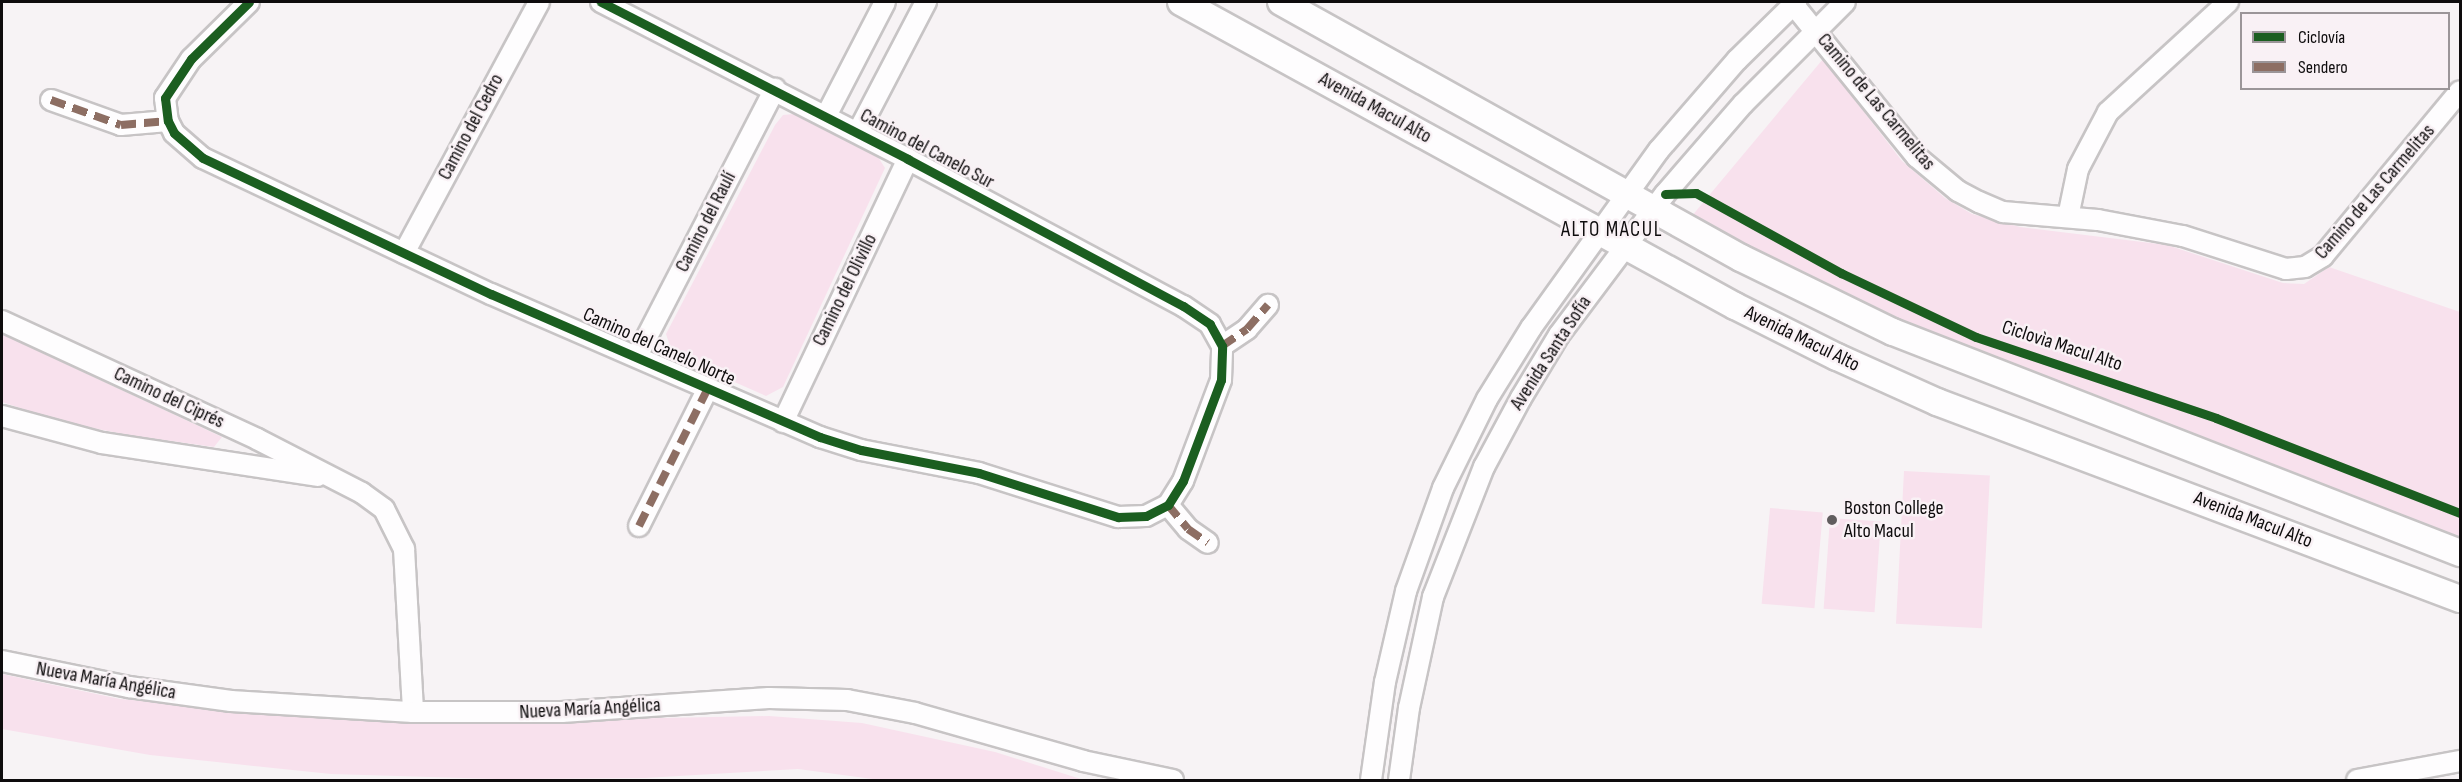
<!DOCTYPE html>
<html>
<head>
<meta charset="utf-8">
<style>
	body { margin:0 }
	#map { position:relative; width:2462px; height:782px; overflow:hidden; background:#f7f3f5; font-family:"Sofia Sans Condensed",sans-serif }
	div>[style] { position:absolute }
	.green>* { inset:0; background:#f8e1ed; transform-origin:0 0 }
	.roads { filter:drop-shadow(2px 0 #c7c4c5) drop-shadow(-2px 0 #c7c4c5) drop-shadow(0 2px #c7c4c5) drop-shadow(0 -2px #c7c4c5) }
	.minor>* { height:20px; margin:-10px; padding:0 10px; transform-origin:10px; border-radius:10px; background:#fefdfe }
	.tertiary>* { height:26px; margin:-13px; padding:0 13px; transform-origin:13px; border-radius:13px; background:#fefdfe }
	.quiet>* { height:8px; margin-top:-4px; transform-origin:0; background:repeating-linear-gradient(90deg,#8d6e63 0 15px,transparent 0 23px) }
	.cycleway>* { height:9px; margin:-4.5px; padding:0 4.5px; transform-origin:4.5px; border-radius:4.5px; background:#1b5e20 }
	.dots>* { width:16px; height:16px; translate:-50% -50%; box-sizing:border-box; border:3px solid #f9f1f5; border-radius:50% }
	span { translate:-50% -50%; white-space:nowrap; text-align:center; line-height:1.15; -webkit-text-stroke:5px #f9f1f5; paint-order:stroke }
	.street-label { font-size:20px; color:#0e0c0d }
	.poi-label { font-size:20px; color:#0e0c0d }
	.left { translate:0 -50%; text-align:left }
	.neighbourhood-label { font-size:21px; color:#0e0c0d; letter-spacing:1.5px }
	.frame { position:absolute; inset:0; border:3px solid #0e0c0d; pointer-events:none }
	.legend { position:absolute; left:2240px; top:12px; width:210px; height:78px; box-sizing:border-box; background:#f9f1f5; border:2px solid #9b9598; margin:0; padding:8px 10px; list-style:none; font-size:18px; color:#0e0c0d }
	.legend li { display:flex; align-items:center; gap:12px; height:30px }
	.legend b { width:30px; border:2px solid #9b9598 }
</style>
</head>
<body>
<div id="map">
	<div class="green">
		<i style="clip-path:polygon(1823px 59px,1902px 161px,1945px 198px,1972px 214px,2020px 227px,2167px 245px,2283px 283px,2304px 284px,2329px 267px,2460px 312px,2460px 540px,1902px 321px,1691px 217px)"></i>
		<i style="clip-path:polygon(794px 114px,878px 157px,885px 168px,783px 387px,766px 396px,673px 355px,666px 334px,775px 125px,783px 115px)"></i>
		<i style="clip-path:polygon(2px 334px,222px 437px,214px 447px,128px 435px,63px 422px,2px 402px)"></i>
		<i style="left:1904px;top:471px;width:86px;height:153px;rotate:3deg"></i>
		<i style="left:1770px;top:508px;width:53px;height:96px;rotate:5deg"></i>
		<i style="left:1830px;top:518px;width:51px;height:91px;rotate:4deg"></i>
		<i style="clip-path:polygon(2px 674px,120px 699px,408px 723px,769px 716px,862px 723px,995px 752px,1084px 780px,880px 780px,798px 769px,645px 778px,497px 779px,331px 774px,150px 755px,2px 729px)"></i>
	</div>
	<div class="roads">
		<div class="minor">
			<i style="left:249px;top:2px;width:81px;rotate:135.5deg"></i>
			<i style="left:191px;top:59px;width:47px;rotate:123.7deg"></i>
			<i style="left:165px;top:98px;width:23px;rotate:83deg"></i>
			<i style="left:168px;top:121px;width:13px;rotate:63deg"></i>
			<i style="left:174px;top:133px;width:38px;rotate:41deg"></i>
			<i style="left:203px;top:158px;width:318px;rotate:25.3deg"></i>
			<i style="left:491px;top:294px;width:359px;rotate:23.5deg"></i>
			<i style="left:820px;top:437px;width:43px;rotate:17.6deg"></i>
			<i style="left:861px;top:450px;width:120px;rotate:11deg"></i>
			<i style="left:979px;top:473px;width:146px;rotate:17.6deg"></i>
			<i style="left:1118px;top:517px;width:28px;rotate:-2deg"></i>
			<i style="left:1146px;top:516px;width:25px;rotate:-27deg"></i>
			<i style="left:1168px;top:505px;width:28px;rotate:-58deg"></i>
			<i style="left:1183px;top:481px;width:108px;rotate:-69.4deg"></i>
			<i style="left:1221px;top:380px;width:34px;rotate:-88deg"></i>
			<i style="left:1222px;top:346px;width:25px;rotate:-119deg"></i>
			<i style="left:1210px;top:324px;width:32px;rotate:-146deg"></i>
			<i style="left:1183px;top:306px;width:312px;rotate:-151.9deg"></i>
			<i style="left:908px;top:159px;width:345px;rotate:-152.9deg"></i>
			<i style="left:1793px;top:4px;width:197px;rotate:51deg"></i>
			<i style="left:1917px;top:157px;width:53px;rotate:39.7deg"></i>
			<i style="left:1958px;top:191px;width:24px;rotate:28deg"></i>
			<i style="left:1979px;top:202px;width:26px;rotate:23deg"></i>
			<i style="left:2003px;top:212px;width:95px;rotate:4.8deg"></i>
			<i style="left:2098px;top:220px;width:86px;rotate:10.7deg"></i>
			<i style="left:2183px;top:236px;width:108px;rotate:17.8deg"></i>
			<i style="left:2286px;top:269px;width:19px;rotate:-6deg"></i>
			<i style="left:2305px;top:267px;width:21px;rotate:-31deg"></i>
			<i style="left:2323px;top:256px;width:214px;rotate:-50.3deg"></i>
			<i style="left:51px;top:100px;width:74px;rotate:19.7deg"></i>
			<i style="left:121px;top:125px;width:47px;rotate:-4.9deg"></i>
			<i style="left:826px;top:116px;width:128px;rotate:-62.6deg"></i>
			<i style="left:858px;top:132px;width:147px;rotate:-62.4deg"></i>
			<i style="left:2068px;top:217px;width:49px;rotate:-78.2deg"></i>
			<i style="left:2078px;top:169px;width:64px;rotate:-62.2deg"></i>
			<i style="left:2108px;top:112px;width:163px;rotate:-42.5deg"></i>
			<i style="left:404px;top:253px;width:285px;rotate:-61.7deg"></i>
			<i style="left:2px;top:321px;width:281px;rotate:24.8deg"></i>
			<i style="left:257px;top:439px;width:118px;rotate:27.2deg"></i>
			<i style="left:362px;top:493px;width:27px;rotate:36deg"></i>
			<i style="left:384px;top:509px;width:45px;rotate:63.4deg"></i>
			<i style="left:404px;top:549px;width:163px;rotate:86.8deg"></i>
			<i style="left:1222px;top:346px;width:30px;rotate:-34deg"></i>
			<i style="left:1247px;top:329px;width:32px;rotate:-49deg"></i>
			<i style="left:637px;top:356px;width:301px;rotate:-62.7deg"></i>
			<i style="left:2px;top:416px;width:104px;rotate:15.1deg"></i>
			<i style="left:102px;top:443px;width:218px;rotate:8.7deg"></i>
			<i style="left:783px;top:422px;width:291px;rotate:-64.6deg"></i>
			<i style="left:1168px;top:505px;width:31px;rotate:50deg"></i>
			<i style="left:1188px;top:529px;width:24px;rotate:35deg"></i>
			<i style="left:639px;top:526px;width:154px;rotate:-63.4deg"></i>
			<i style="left:2px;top:661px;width:130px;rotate:11.6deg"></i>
			<i style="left:129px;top:687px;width:103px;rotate:7.8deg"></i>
			<i style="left:231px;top:701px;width:182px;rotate:3.5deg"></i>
			<i style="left:413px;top:712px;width:149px"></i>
			<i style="left:562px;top:712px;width:207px;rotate:-3.9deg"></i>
			<i style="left:769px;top:698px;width:78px;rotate:1.5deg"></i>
			<i style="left:847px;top:700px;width:69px;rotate:10.8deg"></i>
			<i style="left:915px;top:713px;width:175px;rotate:15.9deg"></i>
			<i style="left:1083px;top:761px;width:92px;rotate:11.9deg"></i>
			<i style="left:1371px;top:780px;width:99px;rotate:-81.9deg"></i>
			<i style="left:1385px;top:682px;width:93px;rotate:-77deg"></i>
			<i style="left:1406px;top:591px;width:109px;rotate:-70.2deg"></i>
			<i style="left:1443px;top:488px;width:99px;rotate:-63.7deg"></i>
			<i style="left:1487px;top:399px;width:84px;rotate:-58.2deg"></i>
			<i style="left:1531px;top:328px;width:219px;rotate:-54.3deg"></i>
			<i style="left:1659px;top:150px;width:119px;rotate:-49.1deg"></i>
			<i style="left:1737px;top:60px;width:83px;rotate:-44.5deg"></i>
			<i style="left:1399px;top:780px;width:73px;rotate:-82.1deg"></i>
			<i style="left:1409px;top:708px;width:114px;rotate:-77.8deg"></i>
			<i style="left:1433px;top:597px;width:140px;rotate:-68.6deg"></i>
			<i style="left:1484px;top:467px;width:78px;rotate:-61.8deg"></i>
			<i style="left:1521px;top:398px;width:74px;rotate:-58.9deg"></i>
			<i style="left:1559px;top:335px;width:176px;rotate:-53.1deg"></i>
			<i style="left:1665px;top:194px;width:119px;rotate:-49.1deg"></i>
			<i style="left:1743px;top:104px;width:144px;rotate:-45deg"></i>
			<i style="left:2357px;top:780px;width:105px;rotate:-10.5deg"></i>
		</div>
		<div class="tertiary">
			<i style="left:1181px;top:2px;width:632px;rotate:28.76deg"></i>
			<i style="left:1735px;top:306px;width:114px;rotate:26.6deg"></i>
			<i style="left:1837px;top:357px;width:110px;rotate:24.2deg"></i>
			<i style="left:1937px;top:402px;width:559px;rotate:20.64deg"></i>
			<i style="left:1281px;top:2px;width:526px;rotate:29.1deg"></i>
			<i style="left:1741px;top:258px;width:169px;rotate:26deg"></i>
			<i style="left:1893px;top:332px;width:609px;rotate:21.29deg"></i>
		</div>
	</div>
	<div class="quiet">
		<i style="left:51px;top:100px;width:74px;rotate:19.7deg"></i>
		<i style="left:121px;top:125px;width:47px;rotate:-4.9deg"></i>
		<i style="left:1222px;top:346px;width:30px;rotate:-34deg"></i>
		<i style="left:1247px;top:329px;width:32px;rotate:-49deg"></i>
		<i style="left:1168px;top:505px;width:31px;rotate:50deg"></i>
		<i style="left:1188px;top:529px;width:24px;rotate:35deg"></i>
		<i style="left:639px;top:526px;width:154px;rotate:-63.4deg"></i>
	</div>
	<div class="cycleway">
		<i style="left:249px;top:2px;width:81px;rotate:135.5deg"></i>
		<i style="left:191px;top:59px;width:47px;rotate:123.7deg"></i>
		<i style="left:165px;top:98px;width:23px;rotate:83deg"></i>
		<i style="left:168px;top:121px;width:13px;rotate:63deg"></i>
		<i style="left:174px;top:133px;width:38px;rotate:41deg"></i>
		<i style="left:203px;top:158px;width:318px;rotate:25.3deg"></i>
		<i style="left:491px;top:294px;width:359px;rotate:23.5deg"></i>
		<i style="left:820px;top:437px;width:43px;rotate:17.6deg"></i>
		<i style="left:861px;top:450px;width:120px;rotate:11deg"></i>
		<i style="left:979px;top:473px;width:146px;rotate:17.6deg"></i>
		<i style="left:1118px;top:517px;width:28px;rotate:-2deg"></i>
		<i style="left:1146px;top:516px;width:25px;rotate:-27deg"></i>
		<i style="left:1168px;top:505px;width:28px;rotate:-58deg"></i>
		<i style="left:1183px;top:481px;width:108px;rotate:-69.4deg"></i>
		<i style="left:1221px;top:380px;width:34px;rotate:-88deg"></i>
		<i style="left:1222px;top:346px;width:25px;rotate:-119deg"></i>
		<i style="left:1210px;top:324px;width:32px;rotate:-146deg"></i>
		<i style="left:1183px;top:306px;width:312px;rotate:-151.9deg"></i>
		<i style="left:908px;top:159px;width:345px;rotate:-152.9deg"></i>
		<i style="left:1665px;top:194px;width:31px;rotate:-2deg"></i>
		<i style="left:1696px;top:193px;width:166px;rotate:28.9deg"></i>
		<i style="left:1841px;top:273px;width:149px;rotate:25.4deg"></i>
		<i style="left:1976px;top:337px;width:253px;rotate:18.6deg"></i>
		<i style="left:2216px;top:418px;width:262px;rotate:21.3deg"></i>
	</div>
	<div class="dots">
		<i style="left:1832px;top:520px;background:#605d5e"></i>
	</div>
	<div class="street-label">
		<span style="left:1876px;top:102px;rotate:50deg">Camino de Las Carmelitas</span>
		<span style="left:1375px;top:108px;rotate:29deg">Avenida Macul Alto</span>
		<span style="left:471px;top:127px;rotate:-62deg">Camino del Cedro</span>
		<span style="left:927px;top:149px;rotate:28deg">Camino del Canelo Sur</span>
		<span style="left:2375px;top:192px;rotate:-49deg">Camino de Las Carmelitas</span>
		<span style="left:706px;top:222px;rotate:-63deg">Camino del Raulí</span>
		<span style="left:845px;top:290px;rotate:-64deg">Camino del Olivillo</span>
		<span style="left:1802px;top:339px;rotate:26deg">Avenida Macul Alto</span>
		<span style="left:2062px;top:346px;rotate:18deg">Ciclovìa Macul Alto</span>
		<span style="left:659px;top:347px;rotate:24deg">Camino del Canelo Norte</span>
		<span style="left:1551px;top:353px;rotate:-57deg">Avenida Santa Sofía</span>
		<span style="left:169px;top:398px;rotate:25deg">Camino del Ciprés</span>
		<span style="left:2253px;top:520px;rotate:21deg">Avenida Macul Alto</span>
		<span style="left:106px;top:681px;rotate:10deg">Nueva María Angélica</span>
		<span style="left:590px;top:709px;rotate:-3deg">Nueva María Angélica</span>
	</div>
	<div class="poi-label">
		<span class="left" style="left:1844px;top:520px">Boston College<br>Alto Macul</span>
	</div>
	<div class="neighbourhood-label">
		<span style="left:1612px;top:230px">ALTO MACUL</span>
	</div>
	<div class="frame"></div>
	<ul class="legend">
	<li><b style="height:8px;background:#1b5e20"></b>Ciclovía</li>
	<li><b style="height:8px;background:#8d6e63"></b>Sendero</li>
	</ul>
</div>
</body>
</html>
